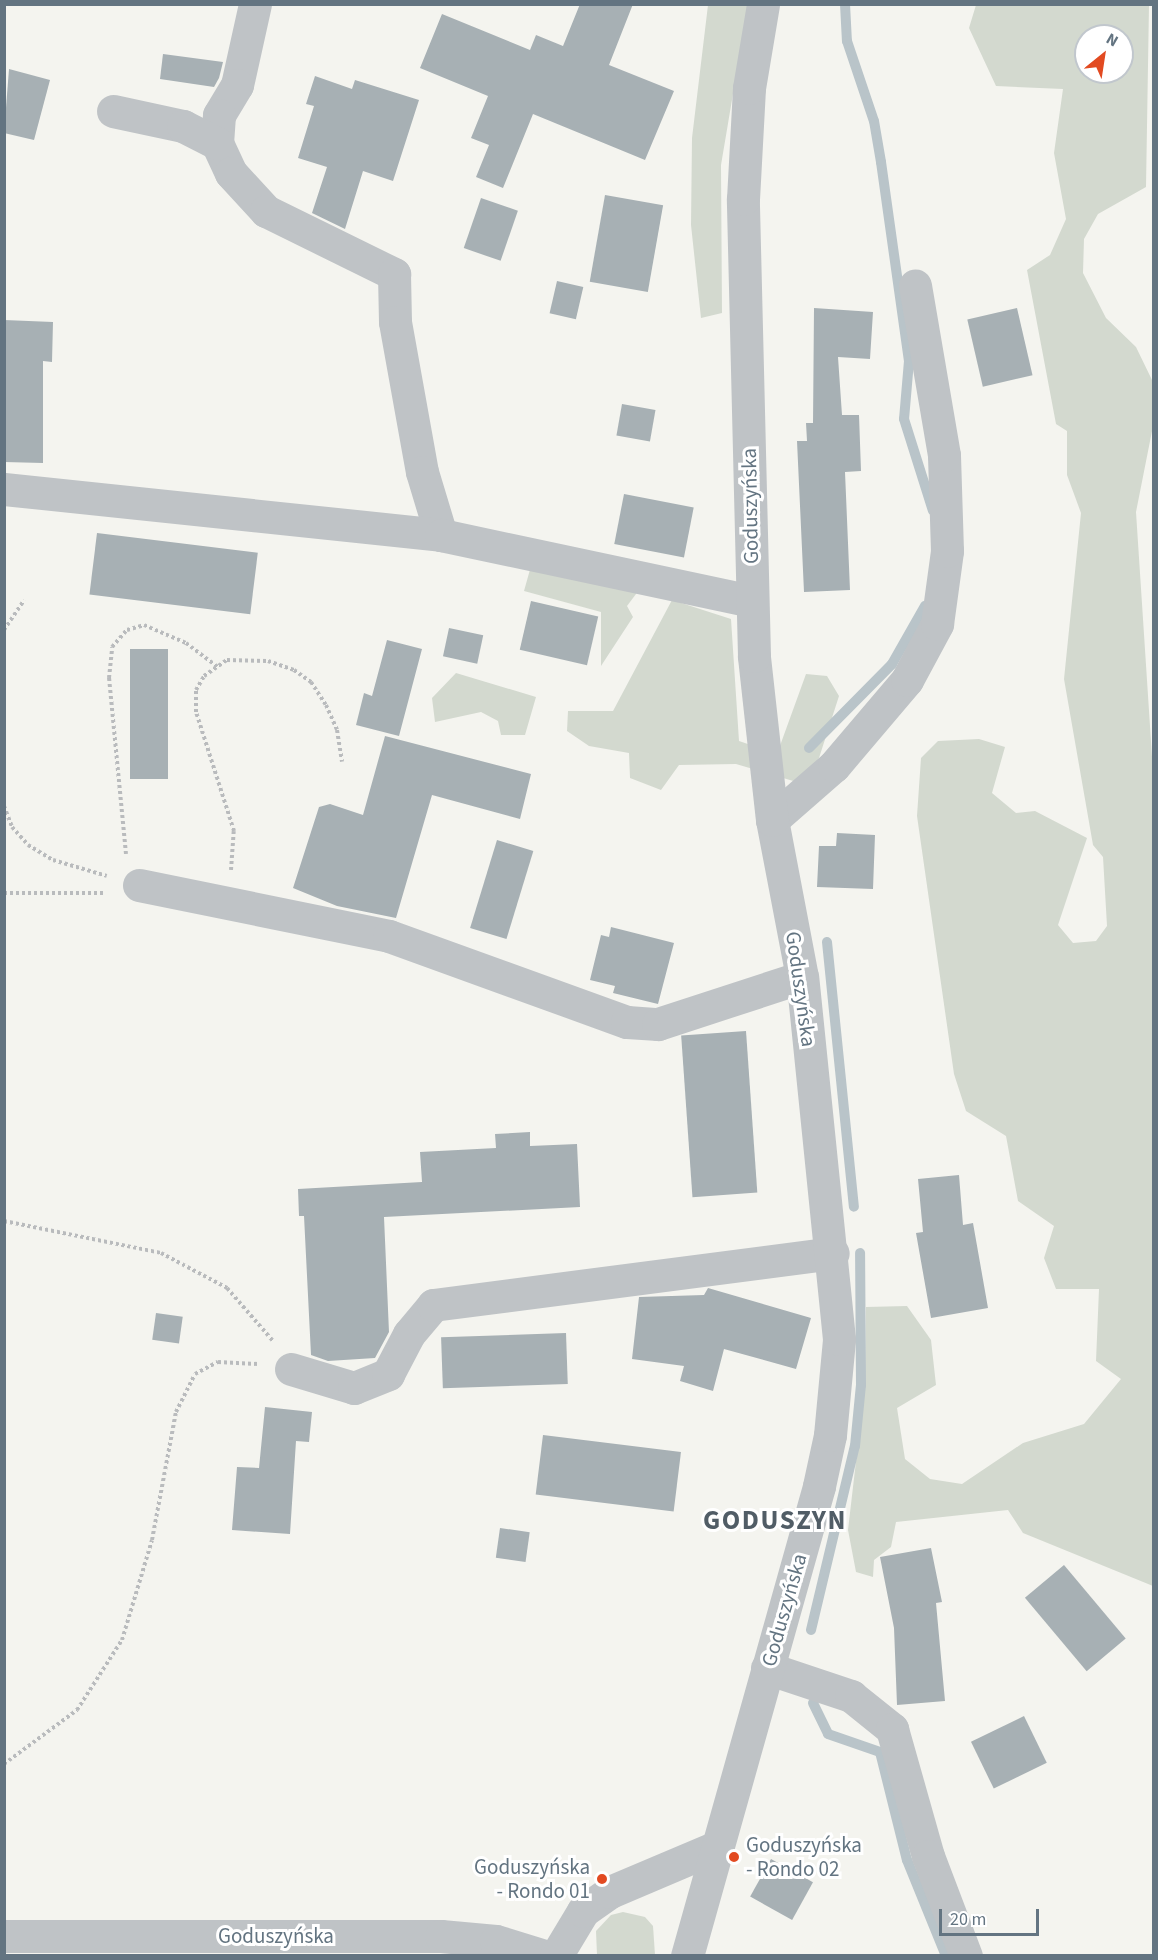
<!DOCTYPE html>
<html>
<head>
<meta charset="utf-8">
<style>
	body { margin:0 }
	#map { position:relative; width:1158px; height:1960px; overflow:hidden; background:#f4f4ef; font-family:"Source Sans 3",sans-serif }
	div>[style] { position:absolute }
	.green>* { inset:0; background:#d3d9cf }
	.stream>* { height:10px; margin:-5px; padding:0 5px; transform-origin:5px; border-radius:5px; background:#b9c4c9 }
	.building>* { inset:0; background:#a7b0b4; transform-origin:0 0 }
	.path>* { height:4px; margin-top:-2px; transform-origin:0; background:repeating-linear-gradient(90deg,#b9bbbd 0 3px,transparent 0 6px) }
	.minor>* { height:33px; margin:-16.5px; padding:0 16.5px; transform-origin:16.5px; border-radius:16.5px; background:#bfc3c6 }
	.dots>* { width:16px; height:16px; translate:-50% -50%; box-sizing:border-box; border:3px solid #fff; border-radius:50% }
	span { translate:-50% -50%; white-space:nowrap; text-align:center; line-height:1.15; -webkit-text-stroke:6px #fff; paint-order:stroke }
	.street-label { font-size:21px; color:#637481 }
	.poi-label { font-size:21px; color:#637481 }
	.left { translate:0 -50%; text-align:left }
	.right { translate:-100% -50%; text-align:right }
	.district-label { font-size:27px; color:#515d66; font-weight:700; letter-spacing:1.5px }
	.frame { position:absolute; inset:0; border:6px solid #637481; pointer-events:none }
	.north { position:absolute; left:1074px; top:24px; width:60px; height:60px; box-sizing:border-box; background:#fff; border:2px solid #c1c7cd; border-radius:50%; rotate:30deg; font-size:16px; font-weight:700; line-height:24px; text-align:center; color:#637481 }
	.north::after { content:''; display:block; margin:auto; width:21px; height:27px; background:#e24a21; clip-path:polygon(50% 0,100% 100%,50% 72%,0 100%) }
	.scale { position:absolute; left:939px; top:1909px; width:100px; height:27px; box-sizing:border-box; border:3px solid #637481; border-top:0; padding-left:8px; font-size:18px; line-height:21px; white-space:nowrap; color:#637481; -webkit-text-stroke:4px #fff; paint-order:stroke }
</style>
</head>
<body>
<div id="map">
	<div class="green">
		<i style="clip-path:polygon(708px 5px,748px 5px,721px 165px,722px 313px,701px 318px,691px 225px,692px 138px)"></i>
		<i style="clip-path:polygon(evenodd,976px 5px,1149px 5px,1146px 187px,1098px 214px,1084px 239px,1083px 273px,1106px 318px,1136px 347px,1152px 380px,1153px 426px,1136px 512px,1154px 787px,1153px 1586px,1023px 1533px,1008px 1510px,896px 1522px,891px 1547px,874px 1560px,873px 1577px,856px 1572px,848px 1530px,865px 1384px,866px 1307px,907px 1306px,931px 1340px,936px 1385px,897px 1408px,905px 1459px,930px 1479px,962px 1484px,1023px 1443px,1084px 1424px,1121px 1379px,1096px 1361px,1099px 1289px,1056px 1289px,1044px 1258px,1054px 1226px,1018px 1201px,1006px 1136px,966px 1111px,954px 1074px,917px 816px,921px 758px,938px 741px,979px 739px,1005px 747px,992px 793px,1016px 813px,1035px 811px,1087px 838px,1058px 925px,1073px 943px,1096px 941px,1107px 926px,1103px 857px,1093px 845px,1064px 679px,1081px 513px,1067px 475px,1067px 431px,1056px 424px,1027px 270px,1050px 255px,1066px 219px,1054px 153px,1063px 89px,996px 86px,969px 28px,976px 5px,1086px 36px,1122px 36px,1122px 72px,1086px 72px,1086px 36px)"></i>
		<i style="clip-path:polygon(531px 566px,639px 590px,627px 606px,633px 617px,601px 666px,601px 612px,524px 591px)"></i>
		<i style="clip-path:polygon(672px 600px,731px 619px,739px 741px,777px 754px,806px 674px,827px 676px,839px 696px,819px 758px,800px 783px,736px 764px,679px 765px,661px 790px,630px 778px,629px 753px,589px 746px,567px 731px,568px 711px,613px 711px)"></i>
		<i style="clip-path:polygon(456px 673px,536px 697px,525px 735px,501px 735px,498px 721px,481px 712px,435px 722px,432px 698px)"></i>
		<i style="clip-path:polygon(623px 1912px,645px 1917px,653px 1926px,655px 1955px,597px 1955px,596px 1931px,611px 1915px)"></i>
	</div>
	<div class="stream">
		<i style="left:845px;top:4px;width:37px;rotate:87deg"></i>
		<i style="left:847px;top:41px;width:84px;rotate:71.4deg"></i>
		<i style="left:874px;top:121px;width:42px;rotate:80.3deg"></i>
		<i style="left:881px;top:162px;width:201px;rotate:82deg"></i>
		<i style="left:909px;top:361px;width:58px;rotate:94.9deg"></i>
		<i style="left:904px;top:419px;width:96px;rotate:72.5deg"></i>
		<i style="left:809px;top:748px;width:118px;rotate:-45.3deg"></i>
		<i style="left:892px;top:664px;width:67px;rotate:-60.4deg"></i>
		<i style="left:827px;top:942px;width:266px;rotate:84.2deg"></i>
		<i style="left:811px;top:1630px;width:189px;rotate:-76.6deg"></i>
		<i style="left:855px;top:1446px;width:61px;rotate:-84.4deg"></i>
		<i style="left:861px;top:1385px;width:132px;rotate:-90.4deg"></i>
		<i style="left:813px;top:1703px;width:34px;rotate:64deg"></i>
		<i style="left:828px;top:1734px;width:55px;rotate:19.1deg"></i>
		<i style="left:880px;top:1752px;width:111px;rotate:76deg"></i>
		<i style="left:907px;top:1860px;width:104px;rotate:67.9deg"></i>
	</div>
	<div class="building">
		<i style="clip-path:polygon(580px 4px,633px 4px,609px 65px,674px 91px,645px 160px,533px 114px,503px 188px,476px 177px,489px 145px,471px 138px,488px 96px,420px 68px,442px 14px,530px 50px,536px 35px,563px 46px)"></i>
		<i style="clip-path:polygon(163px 54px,223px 62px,219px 78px,214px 87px,160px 79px)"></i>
		<i style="clip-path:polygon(9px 69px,50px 80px,34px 140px,4px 133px)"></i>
		<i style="clip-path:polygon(315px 76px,352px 89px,355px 80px,419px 100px,393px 181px,363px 171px,345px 229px,312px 213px,327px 167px,298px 158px,314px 106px,306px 104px)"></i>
		<i style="left:605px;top:195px;width:59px;height:88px;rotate:10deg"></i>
		<i style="left:481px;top:198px;width:39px;height:53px;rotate:19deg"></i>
		<i style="left:557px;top:281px;width:27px;height:33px;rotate:13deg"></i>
		<i style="clip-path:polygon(814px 308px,873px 312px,870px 359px,838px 357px,842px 415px,859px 415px,861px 471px,845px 472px,850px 590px,804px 592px,797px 441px,807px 441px,806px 423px,813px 423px)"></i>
		<i style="left:1017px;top:308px;width:69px;height:51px;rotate:77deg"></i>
		<i style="clip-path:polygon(4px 320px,53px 322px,52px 362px,43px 361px,43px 463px,4px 462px)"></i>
		<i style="left:622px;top:404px;width:34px;height:32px;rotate:10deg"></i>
		<i style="left:624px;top:494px;width:71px;height:51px;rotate:11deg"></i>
		<i style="left:97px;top:533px;width:162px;height:62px;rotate:7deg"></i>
		<i style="left:531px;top:601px;width:69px;height:50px;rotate:13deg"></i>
		<i style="left:449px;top:628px;width:35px;height:29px;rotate:12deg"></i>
		<i style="clip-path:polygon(387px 640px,422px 649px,399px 736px,356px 725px,364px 693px,372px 696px)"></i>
		<i style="left:130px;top:649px;width:38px;height:130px"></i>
		<i style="clip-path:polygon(385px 736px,531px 774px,520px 819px,432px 795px,396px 918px,337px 906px,293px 888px,319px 807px,330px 804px,363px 815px)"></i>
		<i style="clip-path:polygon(837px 833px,875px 835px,873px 889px,817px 887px,819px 846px,836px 846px)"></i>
		<i style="left:497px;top:840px;width:38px;height:92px;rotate:17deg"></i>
		<i style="clip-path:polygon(611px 927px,674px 943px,658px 1004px,613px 993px,615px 986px,590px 980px,601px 935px,609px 937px)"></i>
		<i style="left:746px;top:1031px;width:162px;height:65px;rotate:86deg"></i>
		<i style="clip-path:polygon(530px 1132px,530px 1146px,577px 1144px,580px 1207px,384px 1217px,389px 1332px,375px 1358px,328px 1361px,311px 1355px,304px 1216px,299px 1216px,298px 1189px,422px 1182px,420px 1152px,496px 1148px,495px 1134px)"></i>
		<i style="clip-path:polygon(959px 1175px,963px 1225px,973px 1223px,988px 1308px,931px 1318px,916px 1233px,923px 1232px,918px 1179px)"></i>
		<i style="clip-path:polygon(708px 1288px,811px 1318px,796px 1369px,724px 1349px,713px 1391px,680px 1381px,684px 1366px,632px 1359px,639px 1297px,704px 1295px)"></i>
		<i style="left:156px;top:1313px;width:27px;height:27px;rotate:8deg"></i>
		<i style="left:566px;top:1333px;width:51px;height:125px;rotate:88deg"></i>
		<i style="clip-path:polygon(265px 1407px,312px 1412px,309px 1442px,296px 1441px,290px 1534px,232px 1530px,237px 1467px,259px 1468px)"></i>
		<i style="left:543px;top:1435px;width:139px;height:60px;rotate:7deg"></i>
		<i style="left:500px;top:1528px;width:30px;height:30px;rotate:8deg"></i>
		<i style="clip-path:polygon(931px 1548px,942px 1602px,936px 1603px,945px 1701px,897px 1705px,894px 1628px,880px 1557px)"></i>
		<i style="left:1064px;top:1565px;width:96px;height:51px;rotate:50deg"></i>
		<i style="left:1024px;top:1716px;width:52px;height:59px;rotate:64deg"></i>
		<i style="left:771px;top:1859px;width:48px;height:43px;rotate:29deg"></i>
	</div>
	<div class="path">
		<i style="left:4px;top:630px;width:36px;rotate:-56deg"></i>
		<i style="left:4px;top:806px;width:22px;rotate:69deg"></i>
		<i style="left:12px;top:827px;width:24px;rotate:48deg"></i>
		<i style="left:28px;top:845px;width:29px;rotate:31deg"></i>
		<i style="left:53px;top:860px;width:56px;rotate:16.5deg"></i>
		<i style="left:126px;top:854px;width:177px;rotate:-95.5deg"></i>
		<i style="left:109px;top:678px;width:31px;rotate:-84deg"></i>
		<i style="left:112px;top:647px;width:23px;rotate:-49deg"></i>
		<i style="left:127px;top:630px;width:18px;rotate:-16deg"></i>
		<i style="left:144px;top:625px;width:46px;rotate:23.2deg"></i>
		<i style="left:186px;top:643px;width:40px;rotate:37deg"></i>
		<i style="left:231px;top:870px;width:39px;rotate:-86deg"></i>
		<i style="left:234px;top:831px;width:125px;rotate:-107.7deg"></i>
		<i style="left:196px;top:712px;width:22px;rotate:-90deg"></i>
		<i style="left:196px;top:690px;width:16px;rotate:-60deg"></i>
		<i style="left:204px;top:676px;width:28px;rotate:-35deg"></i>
		<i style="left:227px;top:660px;width:41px;rotate:1.4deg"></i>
		<i style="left:268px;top:661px;width:28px;rotate:19deg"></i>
		<i style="left:294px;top:670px;width:21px;rotate:35deg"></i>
		<i style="left:311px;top:682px;width:27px;rotate:57deg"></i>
		<i style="left:326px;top:705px;width:27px;rotate:66deg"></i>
		<i style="left:337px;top:730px;width:32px;rotate:81deg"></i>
		<i style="left:4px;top:893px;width:102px"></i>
		<i style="left:4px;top:1221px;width:160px;rotate:11.5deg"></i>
		<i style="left:161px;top:1253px;width:75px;rotate:27.9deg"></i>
		<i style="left:227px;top:1288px;width:70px;rotate:49deg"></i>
		<i style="left:4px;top:1764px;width:91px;rotate:-36.5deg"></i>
		<i style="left:77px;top:1710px;width:83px;rotate:-57.3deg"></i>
		<i style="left:122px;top:1640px;width:104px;rotate:-73.3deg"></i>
		<i style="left:152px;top:1540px;width:130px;rotate:-79.4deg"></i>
		<i style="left:176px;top:1412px;width:42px;rotate:-63.4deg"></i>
		<i style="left:195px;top:1374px;width:26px;rotate:-28deg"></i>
		<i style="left:218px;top:1362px;width:40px;rotate:2.9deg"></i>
	</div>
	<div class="minor">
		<i style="left:255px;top:4px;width:83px;rotate:102.5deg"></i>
		<i style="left:237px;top:85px;width:35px;rotate:121deg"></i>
		<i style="left:219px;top:115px;width:28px;rotate:94deg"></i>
		<i style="left:217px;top:143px;width:33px;rotate:65deg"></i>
		<i style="left:231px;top:173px;width:52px;rotate:47.4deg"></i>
		<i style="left:266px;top:211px;width:143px;rotate:26.2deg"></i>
		<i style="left:394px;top:274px;width:48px;rotate:88.8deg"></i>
		<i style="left:395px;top:322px;width:152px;rotate:79.8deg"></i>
		<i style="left:422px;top:472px;width:66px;rotate:73.2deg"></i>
		<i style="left:113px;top:111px;width:72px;rotate:12.1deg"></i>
		<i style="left:183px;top:126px;width:38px;rotate:27deg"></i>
		<i style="left:4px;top:489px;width:439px;rotate:6deg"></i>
		<i style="left:441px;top:535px;width:318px;rotate:12deg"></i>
		<i style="left:772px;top:820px;width:82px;rotate:-41.1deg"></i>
		<i style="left:834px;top:766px;width:113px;rotate:-49.7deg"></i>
		<i style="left:907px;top:680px;width:64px;rotate:-61.8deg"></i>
		<i style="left:937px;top:624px;width:74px;rotate:-82.2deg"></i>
		<i style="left:947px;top:551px;width:96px;rotate:-91.8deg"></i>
		<i style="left:944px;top:455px;width:172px;rotate:-99.7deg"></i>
		<i style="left:139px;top:885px;width:255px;rotate:11.5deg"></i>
		<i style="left:389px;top:936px;width:253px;rotate:19.9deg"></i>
		<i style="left:627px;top:1022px;width:31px;rotate:4deg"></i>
		<i style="left:658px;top:1024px;width:151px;rotate:-18.1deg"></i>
		<i style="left:291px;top:1369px;width:66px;rotate:16.8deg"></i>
		<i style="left:354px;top:1388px;width:37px;rotate:-22deg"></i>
		<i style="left:388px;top:1374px;width:45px;rotate:-62.3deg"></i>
		<i style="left:409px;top:1334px;width:38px;rotate:-50deg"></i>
		<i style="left:433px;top:1305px;width:403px;rotate:-7.4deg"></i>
		<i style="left:767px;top:1668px;width:89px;rotate:18.4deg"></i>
		<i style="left:851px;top:1696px;width:53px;rotate:38.8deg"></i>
		<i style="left:892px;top:1729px;width:132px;rotate:74.2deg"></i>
		<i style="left:928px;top:1856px;width:107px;rotate:69.2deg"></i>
		<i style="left:4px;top:1936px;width:437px"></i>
		<i style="left:441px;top:1936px;width:55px;rotate:5.2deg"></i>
		<i style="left:496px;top:1941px;width:51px;rotate:17deg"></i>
		<i style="left:556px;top:1956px;width:52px;rotate:-59deg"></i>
		<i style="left:583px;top:1911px;width:33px;rotate:-35deg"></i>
		<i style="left:610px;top:1892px;width:115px;rotate:-23deg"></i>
		<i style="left:687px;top:1956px;width:488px;rotate:-74.3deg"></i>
		<i style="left:819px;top:1486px;width:52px;rotate:-77.8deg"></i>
		<i style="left:830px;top:1435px;width:96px;rotate:-84.6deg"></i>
		<i style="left:839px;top:1339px;width:364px;rotate:-95.8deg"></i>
		<i style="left:802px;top:977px;width:160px;rotate:-100.8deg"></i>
		<i style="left:772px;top:820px;width:165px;rotate:-96.3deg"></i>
		<i style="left:754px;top:656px;width:457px;rotate:-91.4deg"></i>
		<i style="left:743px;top:199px;width:111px;rotate:-86.9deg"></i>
		<i style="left:749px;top:88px;width:85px;rotate:-80.5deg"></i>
	</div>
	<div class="dots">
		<i style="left:734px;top:1857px;background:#e24a21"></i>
		<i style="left:602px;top:1879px;background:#e24a21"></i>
	</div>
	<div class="street-label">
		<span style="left:750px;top:506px;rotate:-91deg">Goduszyńska</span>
		<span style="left:801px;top:989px;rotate:82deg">Goduszyńska</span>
		<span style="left:784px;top:1610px;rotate:-74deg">Goduszyńska</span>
		<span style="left:276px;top:1936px">Goduszyńska</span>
	</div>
	<div class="poi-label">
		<span class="left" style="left:746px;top:1857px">Goduszyńska<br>- Rondo 02</span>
		<span class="right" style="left:590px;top:1879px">Goduszyńska<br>- Rondo 01</span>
	</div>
	<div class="district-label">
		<span style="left:775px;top:1521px">GODUSZYN</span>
	</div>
	<div class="frame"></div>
	<div class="north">N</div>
	<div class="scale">20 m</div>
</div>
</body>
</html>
